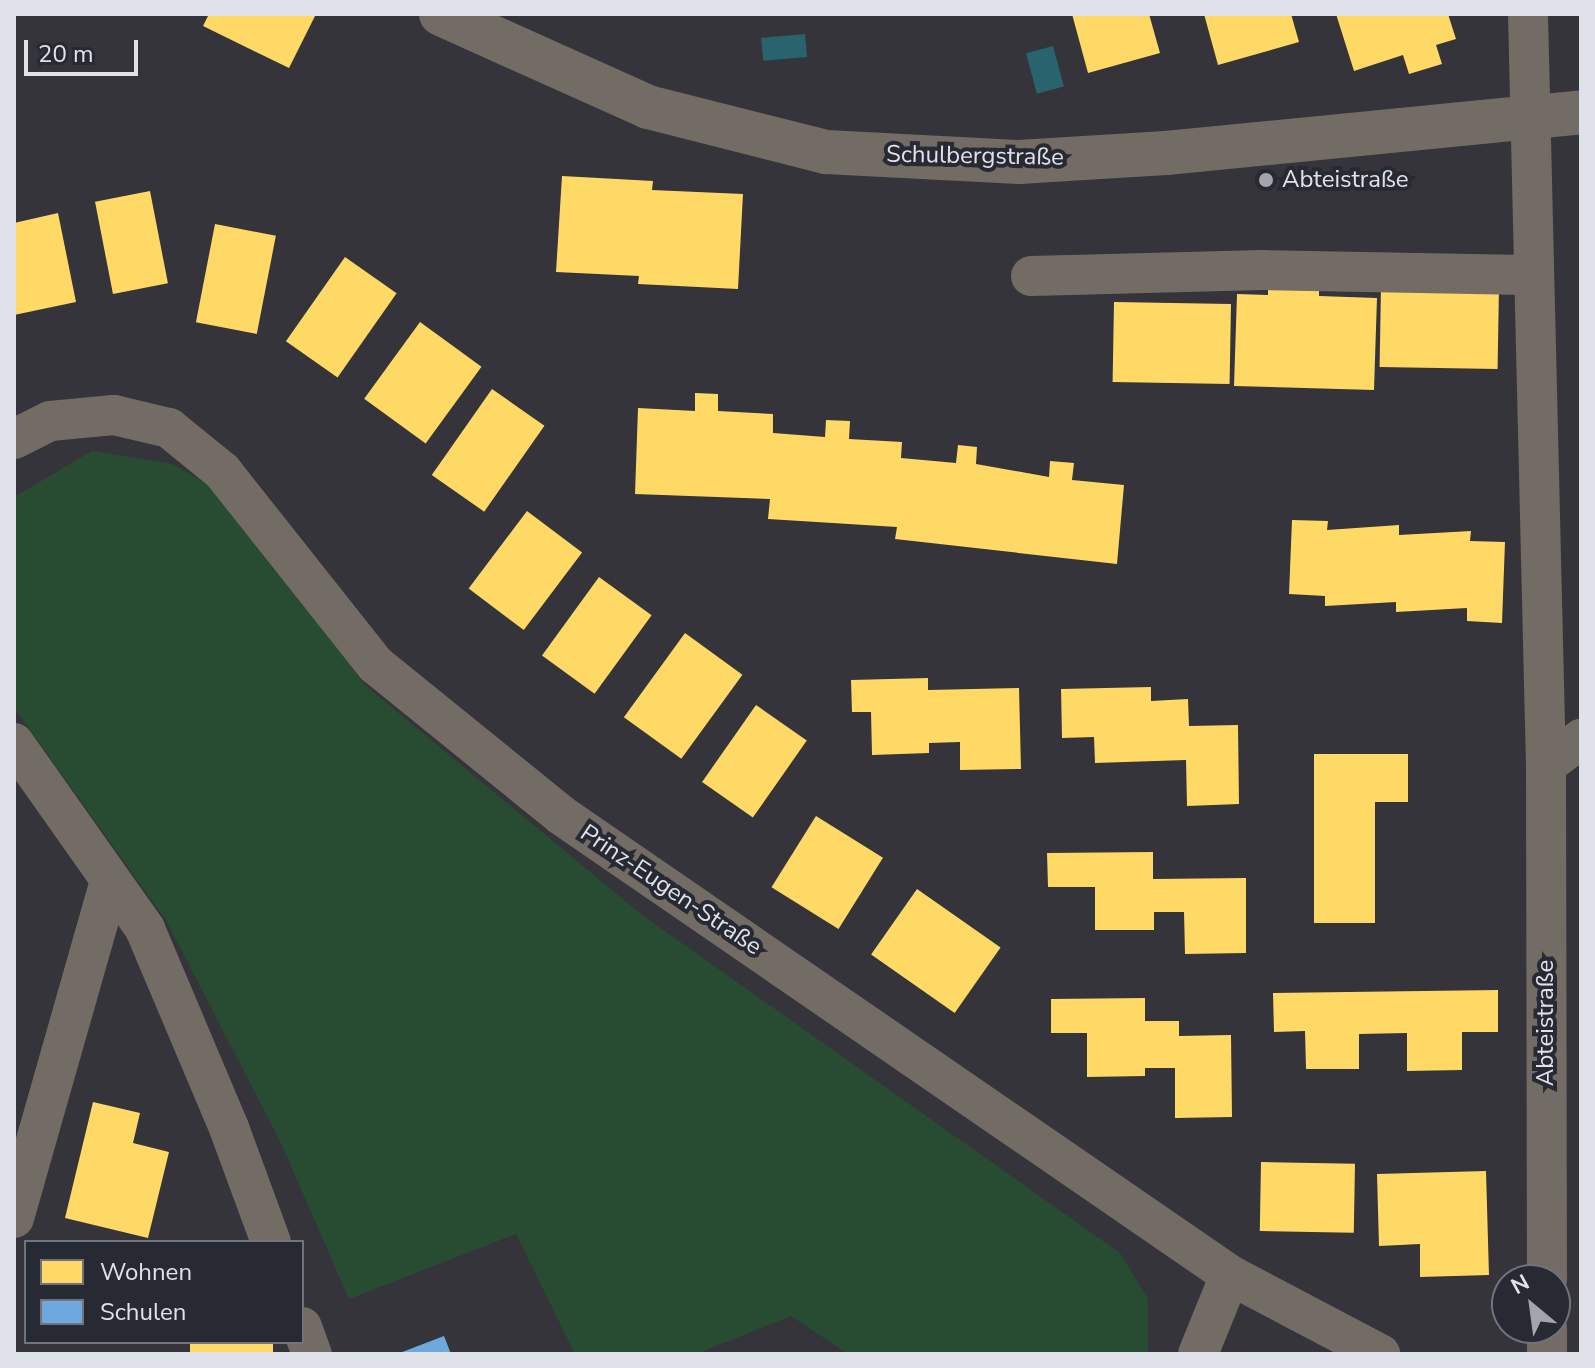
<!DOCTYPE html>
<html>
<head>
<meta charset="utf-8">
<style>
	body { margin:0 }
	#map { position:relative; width:1595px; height:1368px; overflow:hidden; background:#34343a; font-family:"Nunito Sans",sans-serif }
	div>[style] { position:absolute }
	.green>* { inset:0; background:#284c32 }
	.water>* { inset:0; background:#28636e; transform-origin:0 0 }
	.homes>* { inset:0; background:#ffd966; transform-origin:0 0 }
	.schools>* { inset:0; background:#6fa8dc }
	.minor>* { height:40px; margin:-20px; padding:0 20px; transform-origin:20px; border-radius:20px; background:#726c64 }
	.tertiary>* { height:44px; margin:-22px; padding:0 22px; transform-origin:22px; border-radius:22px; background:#726c64 }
	.dots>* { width:22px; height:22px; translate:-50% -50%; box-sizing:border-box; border:4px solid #272933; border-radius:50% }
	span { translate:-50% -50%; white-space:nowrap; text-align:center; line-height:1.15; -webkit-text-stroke:8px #272933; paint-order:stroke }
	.street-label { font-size:24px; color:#e0e2e9 }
	.poi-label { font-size:24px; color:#e0e2e9 }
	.left { translate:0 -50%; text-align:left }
	.frame { position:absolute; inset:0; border:16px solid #e0e2e9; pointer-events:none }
	.legend { position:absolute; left:24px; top:1240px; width:280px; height:104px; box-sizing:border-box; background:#272933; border:2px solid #71737c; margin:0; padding:10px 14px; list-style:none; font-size:24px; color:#e0e2e9 }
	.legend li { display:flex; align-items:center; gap:16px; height:40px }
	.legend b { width:40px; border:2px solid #71737c }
	.north { position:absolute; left:1491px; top:1264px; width:80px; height:80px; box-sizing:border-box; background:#272933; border:2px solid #71737c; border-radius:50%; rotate:331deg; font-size:22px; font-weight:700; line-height:32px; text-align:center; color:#e0e2e9 }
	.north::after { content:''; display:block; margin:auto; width:28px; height:36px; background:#a4a5ac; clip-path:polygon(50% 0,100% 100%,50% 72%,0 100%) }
	.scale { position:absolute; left:24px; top:40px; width:114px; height:36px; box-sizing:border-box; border:4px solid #e0e2e9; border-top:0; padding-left:10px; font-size:24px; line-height:28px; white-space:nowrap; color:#e0e2e9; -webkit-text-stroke:6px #272933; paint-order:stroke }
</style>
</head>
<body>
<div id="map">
	<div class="green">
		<i style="clip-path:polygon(92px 451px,172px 464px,220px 491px,365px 685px,642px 915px,1120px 1253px,1148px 1299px,1148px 1354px,848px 1354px,791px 1316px,696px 1354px,575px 1354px,516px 1234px,349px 1299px,280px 1141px,167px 922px,14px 707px,14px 497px)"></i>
	</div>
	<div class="water">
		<i style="left:805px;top:34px;width:23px;height:44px;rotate:85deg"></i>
		<i style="left:1053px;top:46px;width:42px;height:28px;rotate:75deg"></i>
	</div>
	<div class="homes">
		<i style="clip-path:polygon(209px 14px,316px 14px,289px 68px,203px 26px)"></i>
		<i style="clip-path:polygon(1072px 14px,1149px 14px,1160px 53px,1088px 73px)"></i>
		<i style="clip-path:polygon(1204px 14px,1291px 14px,1299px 42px,1218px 65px)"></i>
		<i style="clip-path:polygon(1336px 14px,1448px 14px,1456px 39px,1436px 45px,1442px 64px,1409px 74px,1403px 55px,1354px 71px)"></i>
		<i style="clip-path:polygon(562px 176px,653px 181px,652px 190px,743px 194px,738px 289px,638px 284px,639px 276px,556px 272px)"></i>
		<i style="left:150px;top:191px;width:94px;height:56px;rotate:79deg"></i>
		<i style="clip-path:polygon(58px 213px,76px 302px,14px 315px,14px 223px)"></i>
		<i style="left:215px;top:224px;width:62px;height:100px;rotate:11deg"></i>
		<i style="left:345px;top:257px;width:63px;height:103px;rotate:35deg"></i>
		<i style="clip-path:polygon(1268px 284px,1319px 286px,1319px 296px,1377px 298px,1374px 390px,1234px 386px,1237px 294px,1268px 295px)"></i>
		<i style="left:1381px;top:286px;width:118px;height:81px;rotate:1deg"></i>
		<i style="left:1114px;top:302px;width:117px;height:80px;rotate:1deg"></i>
		<i style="left:420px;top:322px;width:76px;height:95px;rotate:36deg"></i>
		<i style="left:492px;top:389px;width:64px;height:105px;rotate:35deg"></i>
		<i style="clip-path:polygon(695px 393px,718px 394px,718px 411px,773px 414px,773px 433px,825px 437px,826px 420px,850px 421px,849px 439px,902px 442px,901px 458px,956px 463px,958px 445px,977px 447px,976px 464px,1049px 477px,1050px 461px,1074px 463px,1072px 480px,1124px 485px,1117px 564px,895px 539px,897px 527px,768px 519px,770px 499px,635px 494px,638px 408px,695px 411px)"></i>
		<i style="left:527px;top:511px;width:69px;height:97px;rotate:37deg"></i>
		<i style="clip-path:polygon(1292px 520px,1328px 521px,1327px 530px,1399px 525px,1399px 535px,1471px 531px,1470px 541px,1505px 542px,1502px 623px,1467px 621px,1467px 608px,1396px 612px,1396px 602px,1325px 606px,1325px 596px,1289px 594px)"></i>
		<i style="left:599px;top:577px;width:65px;height:97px;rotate:36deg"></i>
		<i style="left:685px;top:633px;width:71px;height:104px;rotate:36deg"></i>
		<i style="clip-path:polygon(928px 678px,928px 690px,1019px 688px,1021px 769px,960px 770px,960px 742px,929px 743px,929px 753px,872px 755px,871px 712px,852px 712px,851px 680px)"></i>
		<i style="clip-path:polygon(1151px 687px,1151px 701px,1188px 699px,1189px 726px,1238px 725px,1239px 804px,1187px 806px,1186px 760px,1095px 763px,1094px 737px,1062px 738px,1061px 689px)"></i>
		<i style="left:756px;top:705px;width:62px;height:94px;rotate:35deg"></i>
		<i style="clip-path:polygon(1314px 754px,1408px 754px,1408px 802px,1375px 802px,1375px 923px,1314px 923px)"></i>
		<i style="left:816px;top:816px;width:79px;height:84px;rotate:32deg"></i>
		<i style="clip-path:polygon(1153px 852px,1153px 879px,1246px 878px,1246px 953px,1185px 954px,1184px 912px,1154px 912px,1154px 930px,1095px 930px,1095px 887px,1048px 887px,1047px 853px)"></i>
		<i style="left:917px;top:889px;width:102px;height:80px;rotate:35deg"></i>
		<i style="clip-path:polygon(1498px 990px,1498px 1032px,1462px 1032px,1462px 1070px,1407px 1071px,1407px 1033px,1359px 1034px,1359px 1069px,1306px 1069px,1305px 1031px,1274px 1032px,1273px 993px)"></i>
		<i style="clip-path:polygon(1145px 998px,1145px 1021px,1179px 1021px,1179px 1036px,1231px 1035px,1232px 1117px,1175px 1118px,1175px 1068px,1145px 1068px,1145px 1076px,1087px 1077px,1087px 1033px,1051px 1033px,1051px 999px)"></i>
		<i style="clip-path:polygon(93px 1102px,140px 1113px,133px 1143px,169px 1152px,148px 1238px,65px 1218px)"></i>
		<i style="left:1261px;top:1162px;width:94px;height:69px;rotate:1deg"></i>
		<i style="clip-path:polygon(1486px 1171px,1489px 1275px,1420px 1277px,1420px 1244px,1379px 1246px,1377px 1174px)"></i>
		<i style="left:190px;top:1342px;width:83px;height:13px"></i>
	</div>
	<div class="schools">
		<i style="clip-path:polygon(444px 1336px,451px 1354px,397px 1354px)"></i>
	</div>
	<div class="minor">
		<i style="left:1528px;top:14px;width:751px;rotate:88.63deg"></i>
		<i style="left:1546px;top:765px;width:515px;rotate:89.89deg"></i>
		<i style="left:1031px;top:276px;width:232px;rotate:-1.5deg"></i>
		<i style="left:1263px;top:270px;width:269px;rotate:1.1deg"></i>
		<i style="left:14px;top:439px;width:40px;rotate:-26.6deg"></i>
		<i style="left:50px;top:421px;width:64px;rotate:-5.4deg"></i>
		<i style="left:114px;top:415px;width:57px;rotate:13.3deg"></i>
		<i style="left:169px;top:428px;width:68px;rotate:39.1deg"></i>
		<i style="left:222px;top:471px;width:248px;rotate:51.6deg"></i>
		<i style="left:376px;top:665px;width:238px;rotate:39deg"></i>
		<i style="left:561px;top:815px;width:812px;rotate:34.51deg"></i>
		<i style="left:1230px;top:1275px;width:170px;rotate:27.8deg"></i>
		<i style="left:14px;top:743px;width:228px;rotate:54.8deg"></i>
		<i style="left:145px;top:929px;width:216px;rotate:67.1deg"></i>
		<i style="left:229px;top:1128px;width:121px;rotate:69.8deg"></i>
		<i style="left:1546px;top:765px;width:44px;rotate:-36.6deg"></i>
		<i style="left:14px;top:1218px;width:351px;rotate:-74.1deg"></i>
		<i style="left:302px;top:1327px;width:29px;rotate:70deg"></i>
		<i style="left:1547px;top:1328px;width:26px;rotate:90deg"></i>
		<i style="left:1198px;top:1354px;width:85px;rotate:-67.9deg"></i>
	</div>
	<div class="tertiary">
		<i style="left:441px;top:14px;width:227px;rotate:24.2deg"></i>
		<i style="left:648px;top:107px;width:184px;rotate:14.2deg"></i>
		<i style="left:826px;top:152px;width:193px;rotate:3deg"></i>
		<i style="left:1019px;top:162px;width:147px;rotate:-3.5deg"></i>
		<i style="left:1166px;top:153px;width:417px;rotate:-5.6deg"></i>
	</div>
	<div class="dots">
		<i style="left:1266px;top:180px;background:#a4a5ac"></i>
	</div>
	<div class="street-label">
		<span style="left:975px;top:156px;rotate:1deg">Schulbergstraße</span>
		<span style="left:671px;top:890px;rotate:34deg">Prinz-Eugen-Straße</span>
		<span style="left:1546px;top:1023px;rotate:-90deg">Abteistraße</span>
	</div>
	<div class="poi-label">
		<span class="left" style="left:1282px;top:180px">Abteistraße</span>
	</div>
	<div class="frame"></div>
	<ul class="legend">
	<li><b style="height:22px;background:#ffd966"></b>Wohnen</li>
	<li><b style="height:22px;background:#6fa8dc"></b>Schulen</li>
	</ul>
	<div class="north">N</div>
	<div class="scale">20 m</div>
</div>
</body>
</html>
